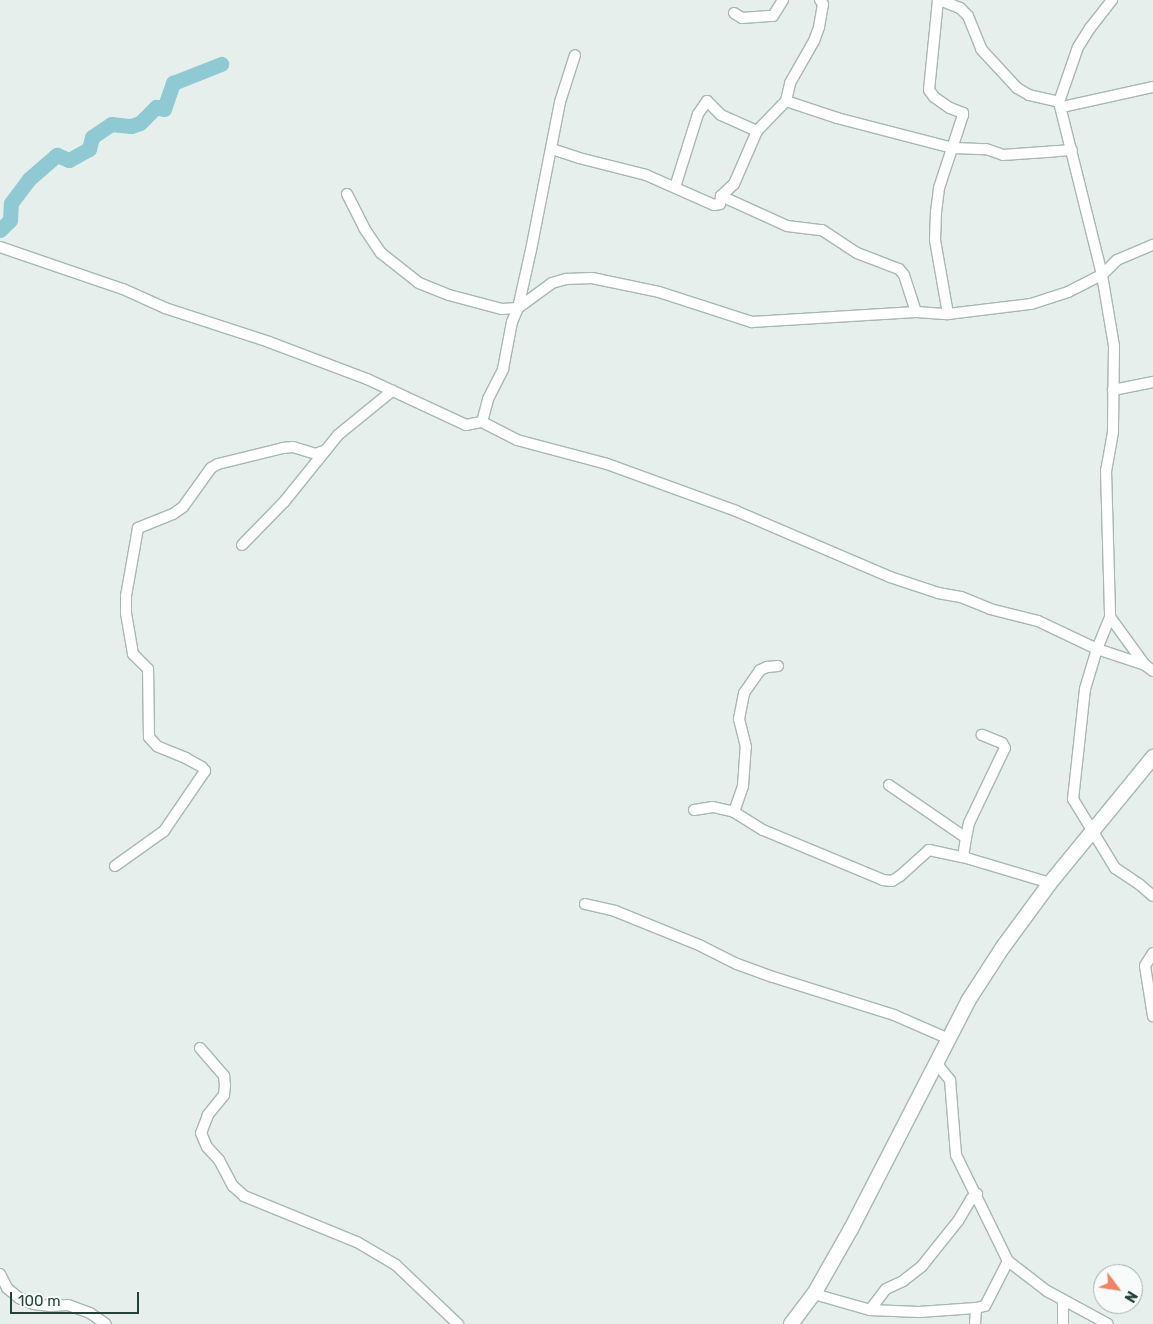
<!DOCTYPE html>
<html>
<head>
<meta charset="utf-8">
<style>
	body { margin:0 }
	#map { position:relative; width:1153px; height:1324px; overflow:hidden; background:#e6efeb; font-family:Rubik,sans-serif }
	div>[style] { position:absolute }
	.river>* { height:15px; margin:-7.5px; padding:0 7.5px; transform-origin:7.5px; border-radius:7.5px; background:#8ec9d4 }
	.roads { filter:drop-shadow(1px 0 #a8b8b2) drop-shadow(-1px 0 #a8b8b2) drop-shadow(0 1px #a8b8b2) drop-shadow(0 -1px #a8b8b2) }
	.street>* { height:10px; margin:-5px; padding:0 5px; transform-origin:5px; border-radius:5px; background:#fff }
	.secondary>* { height:14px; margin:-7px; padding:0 7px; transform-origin:7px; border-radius:7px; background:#fff }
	span { translate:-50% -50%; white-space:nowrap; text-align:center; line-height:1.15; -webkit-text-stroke:4.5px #f7fbf9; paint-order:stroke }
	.north { position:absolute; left:1093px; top:1264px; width:50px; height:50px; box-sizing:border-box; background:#f7fbf9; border:1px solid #a3b1ad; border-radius:50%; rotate:121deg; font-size:14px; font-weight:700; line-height:20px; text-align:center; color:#24423a }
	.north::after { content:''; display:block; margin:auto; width:18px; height:22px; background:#f4845f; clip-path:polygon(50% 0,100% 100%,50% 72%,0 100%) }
	.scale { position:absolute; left:10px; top:1292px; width:129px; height:22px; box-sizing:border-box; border:2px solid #24423a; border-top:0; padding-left:6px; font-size:15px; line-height:18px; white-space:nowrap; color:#24423a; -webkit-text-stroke:4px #f7fbf9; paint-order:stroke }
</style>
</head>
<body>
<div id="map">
	<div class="river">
		<i style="left:0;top:230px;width:14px;rotate:-45deg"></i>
		<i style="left:10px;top:220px;width:17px;rotate:-87deg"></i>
		<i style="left:11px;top:203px;width:30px;rotate:-53deg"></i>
		<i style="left:29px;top:179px;width:37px;rotate:-41deg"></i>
		<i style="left:57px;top:155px;width:13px;rotate:23deg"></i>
		<i style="left:69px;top:160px;width:23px;rotate:-29deg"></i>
		<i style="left:89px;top:149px;width:12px;rotate:-76deg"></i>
		<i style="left:92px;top:137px;width:23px;rotate:-34deg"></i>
		<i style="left:111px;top:124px;width:20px;rotate:6deg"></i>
		<i style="left:131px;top:126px;width:9px;rotate:-18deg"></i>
		<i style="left:140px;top:123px;width:23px;rotate:-45deg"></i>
		<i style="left:156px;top:107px;width:8px;rotate:14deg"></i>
		<i style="left:164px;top:109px;width:28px;rotate:-71deg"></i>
		<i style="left:173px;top:83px;width:52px;rotate:-21.6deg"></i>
	</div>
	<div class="roads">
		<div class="street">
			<i style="left:938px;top:0;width:90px;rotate:95.7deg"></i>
			<i style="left:929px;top:90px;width:9px;rotate:54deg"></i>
			<i style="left:934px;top:97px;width:19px;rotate:35deg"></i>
			<i style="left:950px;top:108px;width:14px;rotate:21deg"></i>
			<i style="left:963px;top:113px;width:2px;rotate:90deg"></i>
			<i style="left:963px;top:115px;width:77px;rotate:108.2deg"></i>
			<i style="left:939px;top:188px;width:24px;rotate:97deg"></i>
			<i style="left:936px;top:212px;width:28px;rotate:92deg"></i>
			<i style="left:935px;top:240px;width:75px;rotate:80deg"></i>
			<i style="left:940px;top:0;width:22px;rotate:22deg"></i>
			<i style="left:960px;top:8px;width:11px;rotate:45deg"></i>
			<i style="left:968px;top:16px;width:35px;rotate:68deg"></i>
			<i style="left:981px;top:49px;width:53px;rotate:47.3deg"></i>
			<i style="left:1017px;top:88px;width:14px;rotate:30deg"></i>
			<i style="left:1029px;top:95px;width:31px;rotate:13deg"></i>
			<i style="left:1112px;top:0;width:36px;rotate:128deg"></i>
			<i style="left:1090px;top:28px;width:22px;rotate:122deg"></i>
			<i style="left:1078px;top:47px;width:58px;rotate:109.1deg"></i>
			<i style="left:1059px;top:102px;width:178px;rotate:76deg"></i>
			<i style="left:1102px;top:275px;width:72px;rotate:80.4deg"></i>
			<i style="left:1114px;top:346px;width:86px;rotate:90.7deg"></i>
			<i style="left:1113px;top:432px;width:39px;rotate:100deg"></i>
			<i style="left:1106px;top:470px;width:147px;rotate:88.4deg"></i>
			<i style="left:1110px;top:617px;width:35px;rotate:112deg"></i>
			<i style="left:1097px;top:649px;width:42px;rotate:106.7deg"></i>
			<i style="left:1085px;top:689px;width:111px;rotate:96.2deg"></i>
			<i style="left:1073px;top:799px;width:81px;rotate:58.7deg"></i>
			<i style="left:1115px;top:868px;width:29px;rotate:34deg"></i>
			<i style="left:1139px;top:884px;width:18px;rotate:41deg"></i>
			<i style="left:734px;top:13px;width:9px;rotate:32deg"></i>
			<i style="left:742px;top:18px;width:31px;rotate:-4deg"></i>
			<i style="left:773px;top:16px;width:19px;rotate:-58deg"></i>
			<i style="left:786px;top:101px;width:18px;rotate:-77deg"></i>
			<i style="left:790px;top:83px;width:48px;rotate:-60.3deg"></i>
			<i style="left:814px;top:41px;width:15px;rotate:-70deg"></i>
			<i style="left:819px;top:27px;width:23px;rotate:-80deg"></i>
			<i style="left:823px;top:4px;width:5px;rotate:-127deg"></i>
			<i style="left:1062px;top:107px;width:93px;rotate:-12.4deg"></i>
			<i style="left:552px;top:149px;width:28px;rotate:18deg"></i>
			<i style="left:579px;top:158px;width:69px;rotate:14.2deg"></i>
			<i style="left:646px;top:175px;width:74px;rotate:23.8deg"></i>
			<i style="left:714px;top:205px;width:6px;rotate:-9deg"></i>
			<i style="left:720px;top:204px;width:8px;rotate:-83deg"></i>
			<i style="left:721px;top:196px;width:18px;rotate:-43deg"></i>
			<i style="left:734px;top:184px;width:58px;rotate:-66.5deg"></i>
			<i style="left:757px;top:131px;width:42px;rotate:-46deg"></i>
			<i style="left:786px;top:101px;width:54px;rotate:18.4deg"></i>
			<i style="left:837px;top:118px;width:120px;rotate:14.5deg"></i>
			<i style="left:953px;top:148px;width:33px;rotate:2deg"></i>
			<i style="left:986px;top:149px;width:18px;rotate:19deg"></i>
			<i style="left:1003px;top:155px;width:69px;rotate:-4.1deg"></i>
			<i style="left:675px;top:187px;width:77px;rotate:-72.5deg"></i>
			<i style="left:698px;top:114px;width:16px;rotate:-55deg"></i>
			<i style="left:707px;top:101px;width:20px;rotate:45deg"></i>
			<i style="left:721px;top:115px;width:39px;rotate:24deg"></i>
			<i style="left:347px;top:194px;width:38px;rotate:63deg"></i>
			<i style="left:364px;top:228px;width:30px;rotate:56deg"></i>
			<i style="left:381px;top:253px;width:48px;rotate:38.3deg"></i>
			<i style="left:419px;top:283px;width:32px;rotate:22deg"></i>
			<i style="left:449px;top:295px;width:55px;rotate:14.8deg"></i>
			<i style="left:502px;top:309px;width:16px;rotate:-4deg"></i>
			<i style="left:518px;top:308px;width:42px;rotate:-36.3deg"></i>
			<i style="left:552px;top:283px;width:15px;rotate:-16deg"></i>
			<i style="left:566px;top:279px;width:26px;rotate:-2deg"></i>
			<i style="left:592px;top:278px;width:68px;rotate:11.8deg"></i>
			<i style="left:659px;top:292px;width:98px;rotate:17.9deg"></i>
			<i style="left:752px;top:322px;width:164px;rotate:-3.5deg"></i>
			<i style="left:916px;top:312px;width:32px;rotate:4deg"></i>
			<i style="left:948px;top:314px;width:84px;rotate:-6.9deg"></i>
			<i style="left:1031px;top:304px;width:39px;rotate:-18deg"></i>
			<i style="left:1068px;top:292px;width:38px;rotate:-27deg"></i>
			<i style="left:1102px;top:275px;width:21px;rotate:-45deg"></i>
			<i style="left:1117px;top:260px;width:39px;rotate:-23deg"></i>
			<i style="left:721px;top:196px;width:72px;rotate:24.4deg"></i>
			<i style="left:787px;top:226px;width:35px;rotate:7deg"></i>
			<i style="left:822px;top:230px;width:42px;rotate:33.3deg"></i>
			<i style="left:857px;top:253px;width:45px;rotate:20.9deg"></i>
			<i style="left:899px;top:269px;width:8px;rotate:50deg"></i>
			<i style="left:904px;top:275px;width:39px;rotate:72deg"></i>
			<i style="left:0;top:247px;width:130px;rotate:18.9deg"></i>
			<i style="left:123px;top:289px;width:46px;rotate:24.3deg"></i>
			<i style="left:165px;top:308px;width:109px;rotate:18.1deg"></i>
			<i style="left:269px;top:342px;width:105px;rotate:20.7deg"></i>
			<i style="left:367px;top:379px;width:109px;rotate:24.9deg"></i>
			<i style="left:466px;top:425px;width:16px;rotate:-11deg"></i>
			<i style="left:482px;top:422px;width:39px;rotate:27deg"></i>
			<i style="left:517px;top:440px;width:93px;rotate:14.9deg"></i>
			<i style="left:607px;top:464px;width:137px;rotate:20deg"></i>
			<i style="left:736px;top:511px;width:168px;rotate:23.2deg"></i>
			<i style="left:890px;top:577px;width:51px;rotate:18.4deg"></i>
			<i style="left:938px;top:593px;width:23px;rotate:10deg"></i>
			<i style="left:961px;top:597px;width:31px;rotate:22deg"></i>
			<i style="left:990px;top:609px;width:49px;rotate:14deg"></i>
			<i style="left:1038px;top:621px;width:65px;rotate:25.4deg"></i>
			<i style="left:1097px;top:649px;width:51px;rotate:18.4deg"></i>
			<i style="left:1113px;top:390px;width:41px;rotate:-11.3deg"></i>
			<i style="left:482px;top:422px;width:24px;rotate:-75deg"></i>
			<i style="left:488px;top:399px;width:34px;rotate:-63deg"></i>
			<i style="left:503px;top:369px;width:48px;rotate:-79.2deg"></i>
			<i style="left:512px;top:322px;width:15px;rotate:-67deg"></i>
			<i style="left:518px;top:308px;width:59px;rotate:-77.4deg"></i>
			<i style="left:531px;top:250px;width:151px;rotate:-78.9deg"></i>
			<i style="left:560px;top:102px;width:49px;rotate:-72.3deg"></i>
			<i style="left:242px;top:545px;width:60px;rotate:-45.7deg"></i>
			<i style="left:284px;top:502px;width:86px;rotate:-51.1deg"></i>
			<i style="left:338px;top:435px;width:70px;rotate:-39.2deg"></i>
			<i style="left:1110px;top:617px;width:59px;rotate:53.9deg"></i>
			<i style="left:1145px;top:665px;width:10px;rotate:37deg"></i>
			<i style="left:889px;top:785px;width:93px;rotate:34.5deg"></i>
			<i style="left:966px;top:838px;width:19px;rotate:99deg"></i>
			<i style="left:694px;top:810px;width:19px;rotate:-9deg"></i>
			<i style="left:713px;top:807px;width:22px;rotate:13deg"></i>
			<i style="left:734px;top:812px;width:34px;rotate:32deg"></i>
			<i style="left:763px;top:830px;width:130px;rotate:22.6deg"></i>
			<i style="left:883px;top:880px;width:9px;rotate:6deg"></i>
			<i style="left:892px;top:881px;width:9px;rotate:-32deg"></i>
			<i style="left:900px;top:876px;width:39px;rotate:-42deg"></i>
			<i style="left:929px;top:850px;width:35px;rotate:12deg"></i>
			<i style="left:963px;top:857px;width:91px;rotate:16.6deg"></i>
			<i style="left:734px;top:812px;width:28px;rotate:-71deg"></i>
			<i style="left:743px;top:786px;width:39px;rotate:-86deg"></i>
			<i style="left:746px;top:747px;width:29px;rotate:-104deg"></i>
			<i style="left:739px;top:719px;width:26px;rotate:-79deg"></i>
			<i style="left:744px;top:693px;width:28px;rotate:-55deg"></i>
			<i style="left:760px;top:670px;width:8px;rotate:-23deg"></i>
			<i style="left:767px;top:667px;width:11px;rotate:-5deg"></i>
			<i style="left:966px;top:838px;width:15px;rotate:-79deg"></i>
			<i style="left:969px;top:823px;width:83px;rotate:-64.4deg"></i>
			<i style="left:1005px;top:748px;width:6px;rotate:-121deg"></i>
			<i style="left:1002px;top:743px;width:22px;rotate:-158deg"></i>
			<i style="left:115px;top:866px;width:60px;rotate:-35.5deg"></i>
			<i style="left:164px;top:831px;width:73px;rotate:-55.7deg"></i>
			<i style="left:205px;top:771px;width:5px;rotate:-127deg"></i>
			<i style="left:202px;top:767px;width:18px;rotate:-151deg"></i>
			<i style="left:186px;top:758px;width:31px;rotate:-158deg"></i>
			<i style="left:157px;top:746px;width:12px;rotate:-132deg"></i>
			<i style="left:149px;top:737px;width:68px;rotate:-90.8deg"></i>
			<i style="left:148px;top:669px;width:21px;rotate:-135deg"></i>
			<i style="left:133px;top:654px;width:42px;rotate:-99.7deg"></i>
			<i style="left:126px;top:613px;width:17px;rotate:-90deg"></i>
			<i style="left:126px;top:596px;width:69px;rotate:-80deg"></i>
			<i style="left:138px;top:528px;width:38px;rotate:-22deg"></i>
			<i style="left:173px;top:514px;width:12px;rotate:-35deg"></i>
			<i style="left:183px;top:507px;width:48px;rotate:-54.3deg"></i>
			<i style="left:211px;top:468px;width:8px;rotate:-30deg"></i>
			<i style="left:218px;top:464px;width:67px;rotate:-13.8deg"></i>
			<i style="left:283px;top:448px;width:10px;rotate:-6deg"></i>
			<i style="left:293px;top:447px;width:24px;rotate:17deg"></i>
			<i style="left:316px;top:454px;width:11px;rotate:-22deg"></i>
			<i style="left:585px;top:904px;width:31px;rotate:13deg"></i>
			<i style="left:615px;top:911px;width:93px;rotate:22.1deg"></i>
			<i style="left:701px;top:946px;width:40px;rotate:26.6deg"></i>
			<i style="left:737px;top:964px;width:38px;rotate:20deg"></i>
			<i style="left:773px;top:977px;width:127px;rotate:17.4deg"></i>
			<i style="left:894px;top:1015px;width:60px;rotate:23.6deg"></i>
			<i style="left:1153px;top:953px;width:15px;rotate:122deg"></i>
			<i style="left:1145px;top:966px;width:51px;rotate:80.9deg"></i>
			<i style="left:200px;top:1048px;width:37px;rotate:49deg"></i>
			<i style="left:224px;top:1076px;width:9px;rotate:84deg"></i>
			<i style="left:225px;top:1085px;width:10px;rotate:96deg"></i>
			<i style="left:224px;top:1095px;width:26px;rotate:129deg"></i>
			<i style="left:208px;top:1115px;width:19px;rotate:111deg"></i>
			<i style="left:201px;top:1133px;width:15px;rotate:67deg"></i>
			<i style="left:207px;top:1147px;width:18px;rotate:47deg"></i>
			<i style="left:219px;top:1160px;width:30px;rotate:62deg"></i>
			<i style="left:233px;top:1186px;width:15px;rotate:42deg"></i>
			<i style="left:244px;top:1196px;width:122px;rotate:22.2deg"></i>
			<i style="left:357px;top:1242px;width:45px;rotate:30.5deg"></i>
			<i style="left:396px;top:1265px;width:86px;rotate:43.6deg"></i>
			<i style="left:937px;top:1064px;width:21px;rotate:51deg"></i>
			<i style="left:950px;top:1080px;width:75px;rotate:85.4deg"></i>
			<i style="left:956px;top:1155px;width:118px;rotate:63.9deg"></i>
			<i style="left:1008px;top:1261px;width:49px;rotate:37.6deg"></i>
			<i style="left:1047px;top:1291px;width:69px;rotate:28.4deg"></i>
			<i style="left:0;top:1274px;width:16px;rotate:63deg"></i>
			<i style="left:7px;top:1288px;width:16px;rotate:40deg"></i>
			<i style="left:19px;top:1298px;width:16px;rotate:22deg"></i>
			<i style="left:34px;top:1304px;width:16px;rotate:7deg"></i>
			<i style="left:50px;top:1306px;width:18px;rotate:-3deg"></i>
			<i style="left:68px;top:1305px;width:23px;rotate:20deg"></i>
			<i style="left:90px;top:1313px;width:19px;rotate:35deg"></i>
			<i style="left:814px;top:1294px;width:58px;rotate:15.9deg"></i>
			<i style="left:870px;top:1310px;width:49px;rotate:2.3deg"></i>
			<i style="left:919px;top:1312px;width:57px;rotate:-4deg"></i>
			<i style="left:870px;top:1310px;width:26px;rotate:-53deg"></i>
			<i style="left:886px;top:1289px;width:19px;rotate:-25deg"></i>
			<i style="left:903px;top:1281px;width:24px;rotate:-38deg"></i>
			<i style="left:922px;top:1266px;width:58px;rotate:-51.3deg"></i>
			<i style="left:958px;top:1221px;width:26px;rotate:-59deg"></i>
			<i style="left:971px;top:1199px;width:8px;rotate:-40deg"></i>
			<i style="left:975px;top:1324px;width:16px;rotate:-86deg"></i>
			<i style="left:976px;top:1308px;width:9px;rotate:-13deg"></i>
			<i style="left:985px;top:1306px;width:51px;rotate:-62.9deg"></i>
			<i style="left:1063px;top:1324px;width:24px;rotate:-90deg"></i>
		</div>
		<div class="secondary">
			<i style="left:791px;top:1324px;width:38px;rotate:-53deg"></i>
			<i style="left:814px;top:1294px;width:75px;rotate:-60.4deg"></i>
			<i style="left:851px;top:1229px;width:256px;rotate:-62.8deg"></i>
			<i style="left:968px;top:1001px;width:64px;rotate:-57.1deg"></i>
			<i style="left:1003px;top:947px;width:79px;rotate:-53.7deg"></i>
			<i style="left:1050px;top:883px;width:163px;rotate:-50.7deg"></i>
		</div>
	</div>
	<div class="north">N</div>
	<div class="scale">100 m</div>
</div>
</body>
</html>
